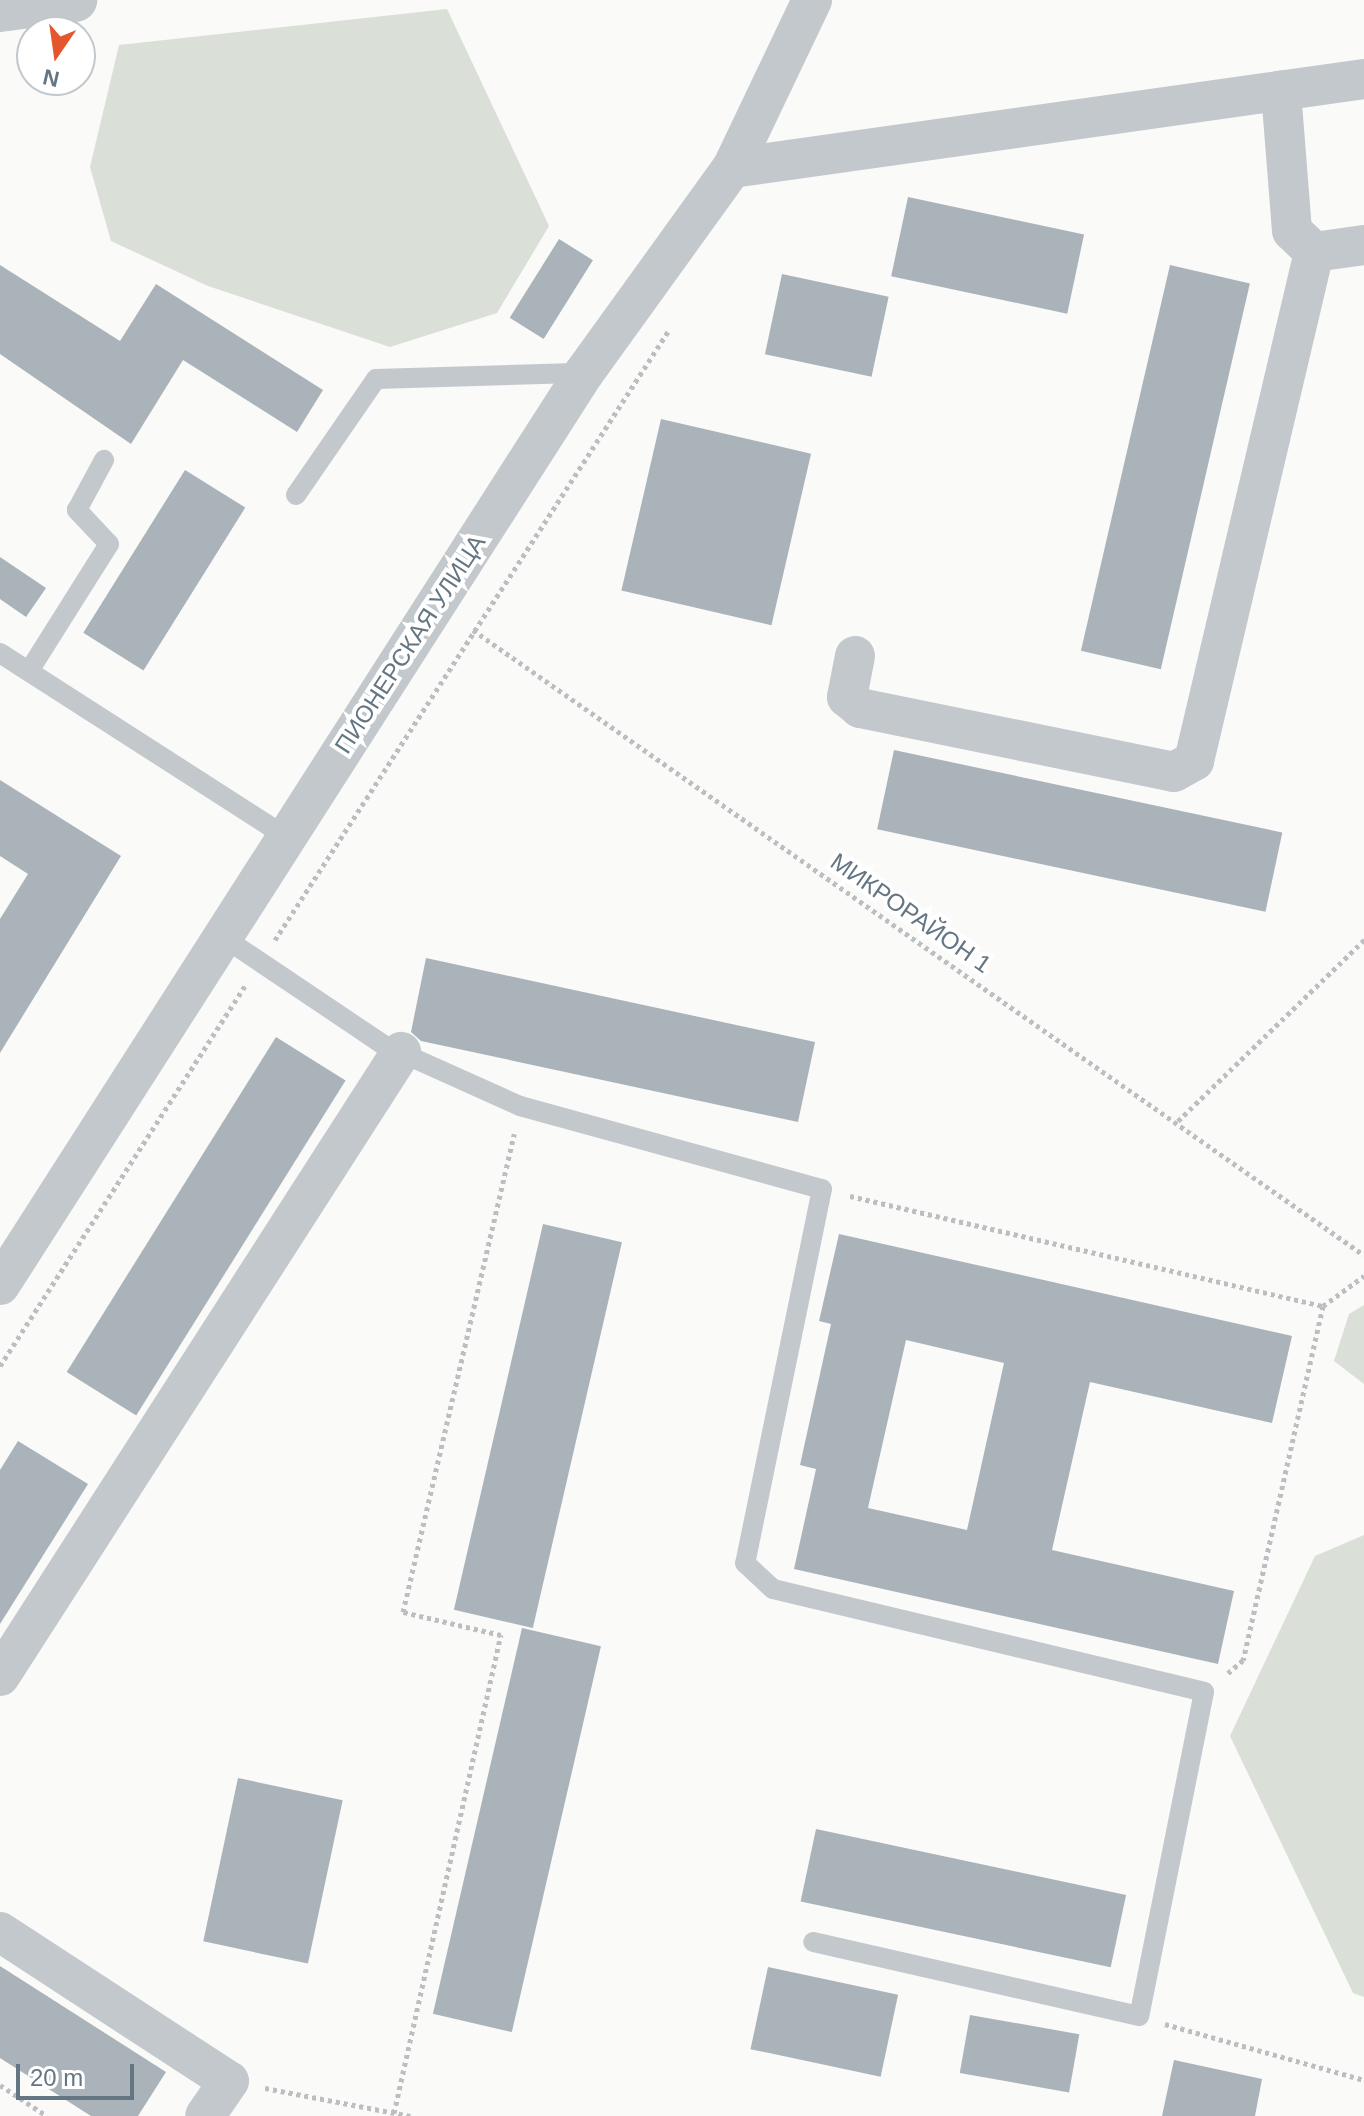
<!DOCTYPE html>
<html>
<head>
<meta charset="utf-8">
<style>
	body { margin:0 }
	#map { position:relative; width:1364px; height:2116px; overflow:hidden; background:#fafaf8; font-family:Arial,sans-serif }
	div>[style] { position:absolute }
	.green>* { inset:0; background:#dadfd7 }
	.building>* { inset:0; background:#aab3b9; transform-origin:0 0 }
	.path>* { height:5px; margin-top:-2.5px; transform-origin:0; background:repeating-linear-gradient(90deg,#bbbfc2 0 4px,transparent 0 8px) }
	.service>* { height:20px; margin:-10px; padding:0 10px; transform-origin:10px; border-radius:10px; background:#c3c8cc }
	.minor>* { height:40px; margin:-20px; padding:0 20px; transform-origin:20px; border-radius:20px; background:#c3c8cc }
	.tertiary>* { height:44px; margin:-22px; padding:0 22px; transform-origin:22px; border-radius:22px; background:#c3c8cc }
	span { translate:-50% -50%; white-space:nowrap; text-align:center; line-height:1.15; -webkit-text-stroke:8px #fff; paint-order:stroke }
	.street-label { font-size:24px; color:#657683 }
	.north { position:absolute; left:16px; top:16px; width:80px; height:80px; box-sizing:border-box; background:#fff; border:2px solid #c1c8cd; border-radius:50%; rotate:193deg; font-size:22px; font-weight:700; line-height:32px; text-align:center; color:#657683 }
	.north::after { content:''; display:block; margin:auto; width:28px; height:36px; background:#e4572e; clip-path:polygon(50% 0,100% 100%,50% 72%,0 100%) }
	.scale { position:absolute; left:16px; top:2064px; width:118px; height:36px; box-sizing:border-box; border:4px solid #657683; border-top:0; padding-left:10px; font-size:24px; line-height:28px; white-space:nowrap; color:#657683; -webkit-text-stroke:6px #fff; paint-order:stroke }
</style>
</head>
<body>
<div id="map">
	<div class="green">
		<i style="clip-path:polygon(447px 9px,549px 226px,497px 313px,390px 347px,208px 286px,111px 241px,90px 167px,119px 45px)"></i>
		<i style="clip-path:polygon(1364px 1305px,1364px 1384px,1334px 1361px,1349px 1314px)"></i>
		<i style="clip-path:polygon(1364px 1535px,1364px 1997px,1353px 1993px,1230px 1736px,1315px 1556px)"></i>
	</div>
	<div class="building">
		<i style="left:908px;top:197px;width:180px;height:81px;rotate:12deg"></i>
		<i style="left:559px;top:239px;width:40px;height:93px;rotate:32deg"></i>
		<i style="clip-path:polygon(0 265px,120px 341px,156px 284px,323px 390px,297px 432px,183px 360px,131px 444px,0 354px)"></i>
		<i style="left:1170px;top:265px;width:82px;height:396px;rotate:13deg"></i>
		<i style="left:782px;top:274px;width:109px;height:82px;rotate:12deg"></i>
		<i style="left:661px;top:419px;width:154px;height:176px;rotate:13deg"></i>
		<i style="left:185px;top:470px;width:71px;height:192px;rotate:32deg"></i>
		<i style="clip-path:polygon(0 557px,46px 588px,26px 617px,0 599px)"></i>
		<i style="left:894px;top:750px;width:397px;height:81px;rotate:12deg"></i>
		<i style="clip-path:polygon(0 780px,121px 856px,0 1053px,0 919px,28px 874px,0 856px)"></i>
		<i style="clip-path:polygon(426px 958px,815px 1042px,798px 1122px,421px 1041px,411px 1032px)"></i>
		<i style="left:276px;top:1037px;width:82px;height:395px;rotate:32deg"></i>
		<i style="left:543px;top:1224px;width:81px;height:396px;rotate:13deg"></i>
		<i style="clip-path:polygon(evenodd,839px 1234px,1292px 1336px,1272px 1423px,1090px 1382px,1052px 1550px,1234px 1591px,1218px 1664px,794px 1569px,816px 1469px,800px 1465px,831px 1324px,819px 1321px,839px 1234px,906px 1340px,1004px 1363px,967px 1530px,868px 1508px,906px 1340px)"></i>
		<i style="clip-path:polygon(18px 1441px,88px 1484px,0 1624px,0 1470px)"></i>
		<i style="left:522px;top:1628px;width:81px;height:396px;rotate:13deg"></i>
		<i style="left:238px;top:1778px;width:107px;height:167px;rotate:12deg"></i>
		<i style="left:816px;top:1829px;width:317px;height:74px;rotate:12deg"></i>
		<i style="clip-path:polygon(0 1966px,166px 2072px,138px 2116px,91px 2116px,0 2058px)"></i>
		<i style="left:768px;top:1967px;width:133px;height:84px;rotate:12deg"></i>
		<i style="left:970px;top:2015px;width:111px;height:59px;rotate:10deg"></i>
		<i style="clip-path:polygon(1174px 2060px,1262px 2079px,1255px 2116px,1162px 2116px)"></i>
	</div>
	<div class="path">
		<i style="left:473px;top:630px;width:1088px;rotate:35.05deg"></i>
		<i style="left:275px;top:940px;width:726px;rotate:-57.14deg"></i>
		<i style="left:1178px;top:1121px;width:260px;rotate:-44.2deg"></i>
		<i style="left:850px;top:1196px;width:486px;rotate:13.1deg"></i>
		<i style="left:1323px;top:1306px;width:363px;rotate:102.7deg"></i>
		<i style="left:1243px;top:1660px;width:21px;rotate:139deg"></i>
		<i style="left:1323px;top:1306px;width:51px;rotate:-36.2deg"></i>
		<i style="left:0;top:1366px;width:454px;rotate:-57.2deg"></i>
		<i style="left:1165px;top:2024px;width:207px;rotate:15.7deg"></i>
		<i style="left:0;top:2085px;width:56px;rotate:33.4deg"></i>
		<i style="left:265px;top:2088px;width:148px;rotate:10.9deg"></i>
		<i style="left:394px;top:2113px;width:490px;rotate:-77.4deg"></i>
		<i style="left:501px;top:1635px;width:101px;rotate:-166.8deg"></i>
		<i style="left:403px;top:1612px;width:491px;rotate:-76.9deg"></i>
	</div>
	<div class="service">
		<i style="left:296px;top:495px;width:141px;rotate:-55.4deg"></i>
		<i style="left:376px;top:379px;width:208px;rotate:-1.7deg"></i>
		<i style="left:0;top:653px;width:341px;rotate:32.7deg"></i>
		<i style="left:29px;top:671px;width:150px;rotate:-57.8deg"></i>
		<i style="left:109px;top:544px;width:47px;rotate:-133.3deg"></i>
		<i style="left:77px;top:510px;width:57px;rotate:-61.6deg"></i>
		<i style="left:223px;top:937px;width:192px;rotate:33.9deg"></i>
		<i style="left:382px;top:1044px;width:151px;rotate:24.2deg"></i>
		<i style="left:520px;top:1106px;width:313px;rotate:15.4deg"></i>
		<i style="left:822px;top:1189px;width:382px;rotate:101.6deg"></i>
		<i style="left:745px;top:1563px;width:38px;rotate:43deg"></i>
		<i style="left:773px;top:1589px;width:443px;rotate:13.4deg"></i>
		<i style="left:1204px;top:1692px;width:330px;rotate:101.3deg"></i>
		<i style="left:1139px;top:2016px;width:334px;rotate:-167.2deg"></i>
	</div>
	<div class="minor">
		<i style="left:732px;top:168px;width:638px;rotate:-8.02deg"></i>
		<i style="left:1314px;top:252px;width:50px;rotate:-8deg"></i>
		<i style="left:855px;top:656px;width:42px;rotate:101deg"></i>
		<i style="left:847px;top:697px;width:17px;rotate:40deg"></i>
		<i style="left:860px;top:708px;width:320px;rotate:11.5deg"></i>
		<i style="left:1174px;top:772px;width:23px;rotate:-29deg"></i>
		<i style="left:1194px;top:761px;width:523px;rotate:-76.73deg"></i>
		<i style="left:1314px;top:252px;width:30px;rotate:-136deg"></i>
		<i style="left:1292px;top:231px;width:141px;rotate:-94.5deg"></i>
		<i style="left:0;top:1285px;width:1083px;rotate:-57.37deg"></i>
		<i style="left:584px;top:373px;width:253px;rotate:-54.2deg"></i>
		<i style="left:732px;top:168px;width:186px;rotate:-64.5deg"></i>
		<i style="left:0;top:1676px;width:742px;rotate:-57.27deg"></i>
		<i style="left:0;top:1932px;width:273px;rotate:33.1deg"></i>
		<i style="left:229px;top:2081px;width:42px;rotate:124.4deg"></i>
	</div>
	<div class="tertiary">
		<i style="left:0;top:10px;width:76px;rotate:-7.6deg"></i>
	</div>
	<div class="street-label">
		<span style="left:410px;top:644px;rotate:-57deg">ПИОНЕРСКАЯ УЛИЦА</span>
		<span style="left:911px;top:913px;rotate:35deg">МИКРОРАЙОН 1</span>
	</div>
	<div class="north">N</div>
	<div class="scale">20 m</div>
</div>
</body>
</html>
